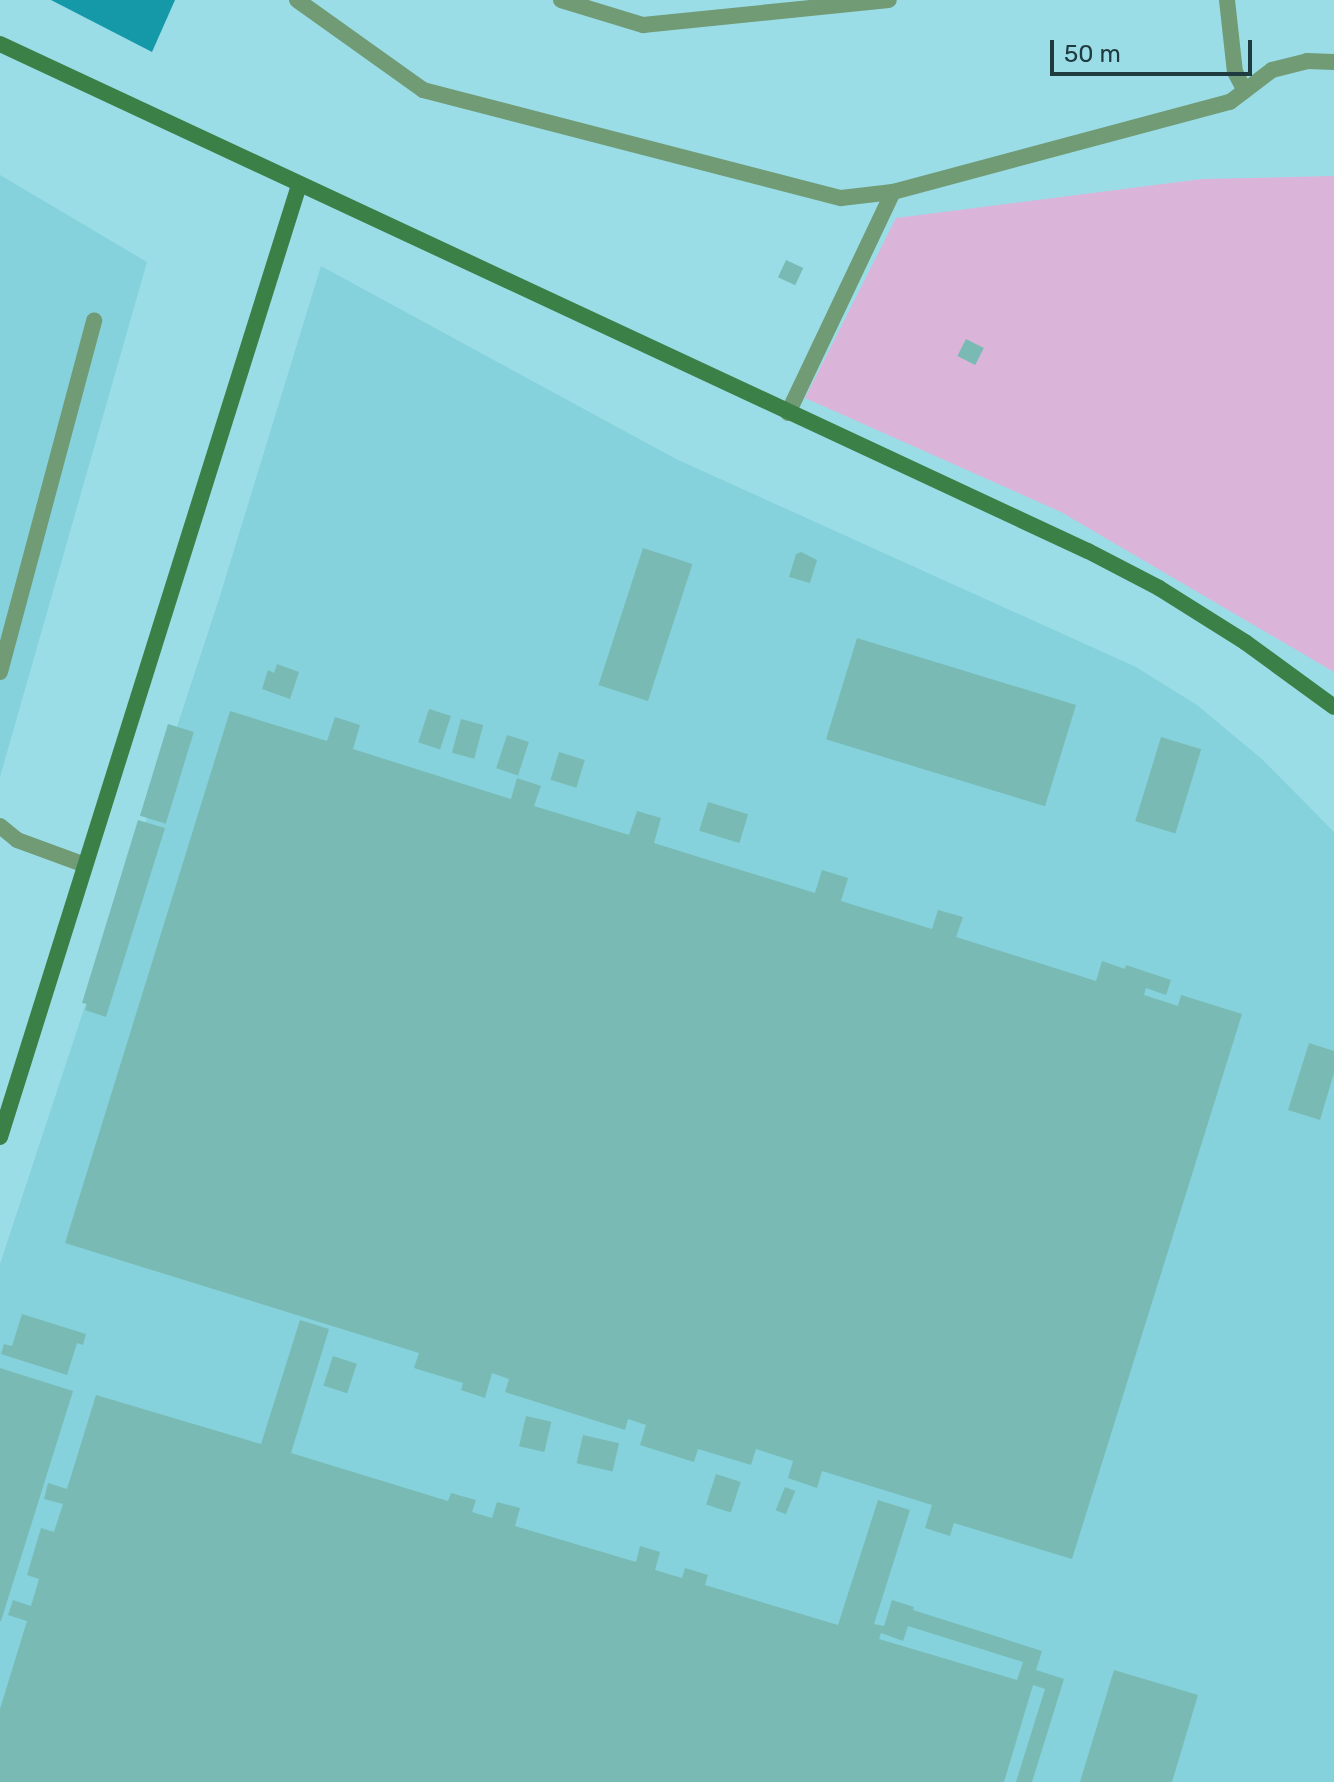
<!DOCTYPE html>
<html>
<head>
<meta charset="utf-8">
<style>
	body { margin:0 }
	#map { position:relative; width:1334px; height:1782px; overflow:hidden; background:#9bdde7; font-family:Rubik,sans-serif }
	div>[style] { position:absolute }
	.built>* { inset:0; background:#85d1dc }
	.green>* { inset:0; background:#dbb4d9 }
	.water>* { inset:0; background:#1599a9 }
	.building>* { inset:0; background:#79bbb4; transform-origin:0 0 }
	.lane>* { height:16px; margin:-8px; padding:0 8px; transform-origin:8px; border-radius:8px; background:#709b75 }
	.street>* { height:16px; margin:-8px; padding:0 8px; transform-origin:8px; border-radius:8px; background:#709b75 }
	.secondary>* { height:16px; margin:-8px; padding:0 8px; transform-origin:8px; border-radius:8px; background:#3b8047 }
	span { translate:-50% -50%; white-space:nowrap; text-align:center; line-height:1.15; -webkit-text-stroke:6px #9bdde7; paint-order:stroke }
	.scale { position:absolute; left:1050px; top:40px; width:202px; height:36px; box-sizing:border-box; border:4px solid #203b3f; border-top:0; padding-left:10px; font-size:24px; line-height:28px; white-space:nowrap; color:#203b3f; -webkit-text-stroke:6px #9bdde7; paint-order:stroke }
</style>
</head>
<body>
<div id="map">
	<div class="built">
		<i style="clip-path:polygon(0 175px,147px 262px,0 777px)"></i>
		<i style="clip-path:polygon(321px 266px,676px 459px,1136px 667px,1197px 705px,1263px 760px,1334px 832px,1334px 1782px,0 1782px,0 1264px,219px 599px)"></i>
	</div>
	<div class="green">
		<i style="clip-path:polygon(1334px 176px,1334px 672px,1061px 512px,805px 398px,896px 218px,1202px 179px)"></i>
	</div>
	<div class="water">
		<i style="clip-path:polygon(51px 0,175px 0,152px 52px)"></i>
	</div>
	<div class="building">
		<i style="left:786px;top:260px;width:19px;height:19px;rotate:25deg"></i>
		<i style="left:966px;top:339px;width:20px;height:19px;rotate:27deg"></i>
		<i style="left:643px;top:548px;width:52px;height:144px;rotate:18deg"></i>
		<i style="clip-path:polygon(801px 552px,817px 560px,810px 583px,789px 577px,796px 554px)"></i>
		<i style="left:857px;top:638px;width:229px;height:106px;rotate:17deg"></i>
		<i style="clip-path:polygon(277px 664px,299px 672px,290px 699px,262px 689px,268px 670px,274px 673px)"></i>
		<i style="left:429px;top:709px;width:23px;height:35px;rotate:18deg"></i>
		<i style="clip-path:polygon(230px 711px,327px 741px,335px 717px,360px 725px,353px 749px,511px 799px,517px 778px,541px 786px,534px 806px,629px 835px,637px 811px,661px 818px,654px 843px,815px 893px,822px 870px,848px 878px,841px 901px,932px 929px,938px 910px,963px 917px,956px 937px,1096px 981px,1102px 961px,1125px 969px,1126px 965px,1171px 980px,1166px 995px,1146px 988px,1144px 995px,1178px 1006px,1181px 995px,1242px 1014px,1072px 1559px,954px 1523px,950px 1536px,925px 1528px,932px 1505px,822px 1471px,817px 1488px,788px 1478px,793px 1461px,756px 1449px,751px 1465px,698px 1449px,694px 1462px,640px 1445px,646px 1425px,628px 1419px,625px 1430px,505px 1392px,509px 1379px,492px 1373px,485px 1398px,461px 1390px,463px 1383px,414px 1368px,419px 1353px,65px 1243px)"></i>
		<i style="left:461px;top:719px;width:23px;height:35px;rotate:15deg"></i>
		<i style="left:168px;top:724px;width:27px;height:96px;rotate:17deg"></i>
		<i style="left:507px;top:735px;width:23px;height:35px;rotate:18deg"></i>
		<i style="left:1161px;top:737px;width:42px;height:88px;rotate:17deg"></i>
		<i style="left:559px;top:752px;width:27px;height:29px;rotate:17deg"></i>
		<i style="left:708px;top:802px;width:42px;height:30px;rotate:17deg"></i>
		<i style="clip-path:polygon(138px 820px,165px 828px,106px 1017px,85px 1010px,87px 1004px,82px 1003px)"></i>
		<i style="clip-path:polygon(1309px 1043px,1334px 1051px,1334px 1073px,1320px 1120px,1288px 1110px)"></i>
		<i style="clip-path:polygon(22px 1314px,86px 1334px,83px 1345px,77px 1343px,67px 1375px,1px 1354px,4px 1344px,12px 1346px)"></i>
		<i style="clip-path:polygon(evenodd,300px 1320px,329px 1329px,291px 1453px,448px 1501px,451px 1493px,476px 1500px,472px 1512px,492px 1518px,497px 1502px,520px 1508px,515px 1526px,636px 1562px,640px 1546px,660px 1552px,655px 1570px,682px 1578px,685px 1568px,708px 1575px,705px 1585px,838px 1625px,878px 1500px,910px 1510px,874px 1624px,884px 1626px,892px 1600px,914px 1607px,913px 1610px,1042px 1651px,1036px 1670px,1064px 1679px,1032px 1782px,1016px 1782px,1045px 1689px,1033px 1685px,1004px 1782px,0 1782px,0 1709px,27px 1621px,8px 1615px,13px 1600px,31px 1606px,39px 1579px,27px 1575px,41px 1528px,54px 1532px,63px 1504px,44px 1499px,48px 1483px,67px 1489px,96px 1395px,261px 1444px,300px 1320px,908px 1626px,1023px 1662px,1017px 1680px,879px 1639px,881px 1633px,903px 1641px,908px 1626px)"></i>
		<i style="left:333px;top:1356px;width:25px;height:31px;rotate:18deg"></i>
		<i style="clip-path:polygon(0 1368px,73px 1391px,1px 1621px,0 1621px)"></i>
		<i style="left:526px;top:1416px;width:26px;height:31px;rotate:13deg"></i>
		<i style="left:583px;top:1435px;width:37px;height:29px;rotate:13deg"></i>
		<i style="left:716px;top:1474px;width:26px;height:32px;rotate:18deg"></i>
		<i style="left:785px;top:1487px;width:11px;height:25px;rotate:22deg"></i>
		<i style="clip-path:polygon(1114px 1670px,1198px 1695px,1172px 1782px,1080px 1782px)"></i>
	</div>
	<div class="lane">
		<i style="left:0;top:672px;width:364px;rotate:-75deg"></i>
		<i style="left:0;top:826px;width:22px;rotate:39deg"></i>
		<i style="left:17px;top:840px;width:72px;rotate:20.2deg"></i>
	</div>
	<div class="street">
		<i style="left:297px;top:0;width:155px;rotate:35.5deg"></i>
		<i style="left:423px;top:90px;width:432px;rotate:14.5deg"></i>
		<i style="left:841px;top:198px;width:52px;rotate:-6.6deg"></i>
		<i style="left:893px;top:192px;width:349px;rotate:-15deg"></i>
		<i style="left:1230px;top:102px;width:53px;rotate:-37.3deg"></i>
		<i style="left:1272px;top:70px;width:36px;rotate:-14deg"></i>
		<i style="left:1307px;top:61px;width:27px;rotate:2deg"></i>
		<i style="left:561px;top:0;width:86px;rotate:17deg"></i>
		<i style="left:643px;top:25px;width:247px;rotate:-5.8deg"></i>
		<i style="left:1227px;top:0;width:72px;rotate:83.7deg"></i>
		<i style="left:1235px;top:72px;width:21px;rotate:62deg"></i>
		<i style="left:788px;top:413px;width:245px;rotate:-64.6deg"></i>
	</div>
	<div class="secondary">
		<i style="left:0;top:44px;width:1200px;rotate:24.99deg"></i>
		<i style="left:1088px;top:551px;width:80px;rotate:27.5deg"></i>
		<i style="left:1159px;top:588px;width:102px;rotate:32.1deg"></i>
		<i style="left:1245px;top:642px;width:110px;rotate:36.1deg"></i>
		<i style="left:0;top:1137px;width:998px;rotate:-72.56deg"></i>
	</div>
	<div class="scale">50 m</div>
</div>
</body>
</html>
